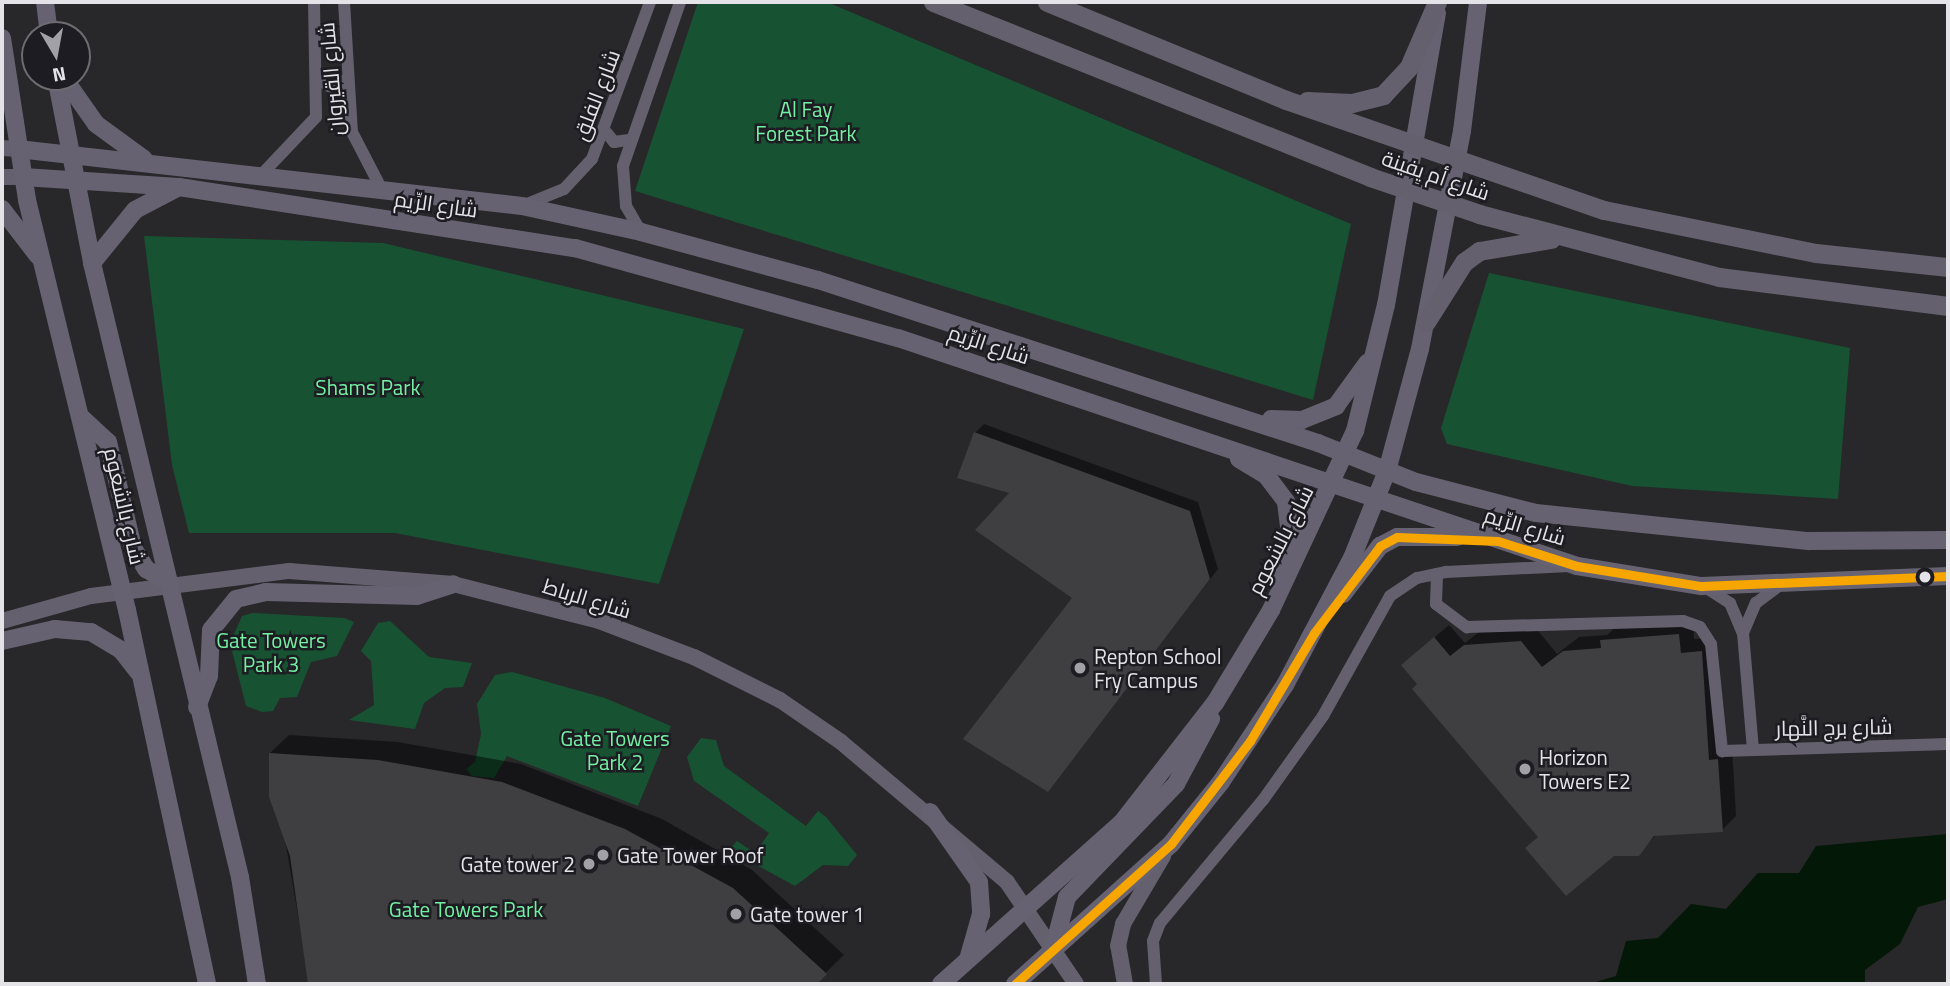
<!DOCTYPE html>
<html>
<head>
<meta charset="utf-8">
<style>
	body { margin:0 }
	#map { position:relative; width:1950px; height:986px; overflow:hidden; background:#28272a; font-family:"Titillium Web",Cairo,sans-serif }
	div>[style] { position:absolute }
	.green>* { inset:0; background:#175332 }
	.water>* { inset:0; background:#041808 }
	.shadow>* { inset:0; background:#0007 }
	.building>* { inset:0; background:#3f3e41 }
	.minor>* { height:12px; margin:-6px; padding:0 6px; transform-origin:6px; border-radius:6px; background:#64606e }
	.tertiary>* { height:16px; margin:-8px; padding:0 8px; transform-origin:8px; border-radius:8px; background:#64606e }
	.secondary>* { height:18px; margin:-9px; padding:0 9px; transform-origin:9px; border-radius:9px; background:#666271 }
	.primary>* { height:19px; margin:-9.5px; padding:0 9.5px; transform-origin:9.5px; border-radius:9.5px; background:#64606e }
	.bus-1>* { height:9px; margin:-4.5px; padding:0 4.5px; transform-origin:4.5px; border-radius:4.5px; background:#f7a600 }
	.dots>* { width:19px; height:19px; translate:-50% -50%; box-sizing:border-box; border:4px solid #1d1c22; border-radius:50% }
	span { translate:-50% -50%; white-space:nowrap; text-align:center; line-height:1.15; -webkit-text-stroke:5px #1d1c22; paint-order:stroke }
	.street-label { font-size:21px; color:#e4e3e7 }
	.park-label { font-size:21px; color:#73f1a3 }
	.poi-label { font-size:21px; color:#e4e3e7 }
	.left { translate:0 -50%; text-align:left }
	.right { translate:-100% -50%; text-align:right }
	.frame { position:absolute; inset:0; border:4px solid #e4e3e7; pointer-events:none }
	.north { position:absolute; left:21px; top:21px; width:70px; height:70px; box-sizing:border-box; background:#1d1c22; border:2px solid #6d6c71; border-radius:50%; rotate:170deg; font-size:19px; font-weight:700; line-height:28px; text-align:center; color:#e4e3e7 }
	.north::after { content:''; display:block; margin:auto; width:24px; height:32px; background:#a2a1a5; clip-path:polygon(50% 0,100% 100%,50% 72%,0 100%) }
</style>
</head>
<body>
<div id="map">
	<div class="green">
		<i style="clip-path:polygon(698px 2px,827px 2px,1351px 224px,1313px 400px,635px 191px)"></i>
		<i style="clip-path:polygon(144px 236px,383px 243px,744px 329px,659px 584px,395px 533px,189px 533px,172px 465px)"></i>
		<i style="clip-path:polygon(1489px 273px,1850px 348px,1838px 499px,1632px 486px,1447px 444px,1441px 428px)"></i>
		<i style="clip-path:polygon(252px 613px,344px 618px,354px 622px,337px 656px,311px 662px,297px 697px,280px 698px,273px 711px,262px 712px,246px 706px,230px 643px,242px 616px)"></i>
		<i style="clip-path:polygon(390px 621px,429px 657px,472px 663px,463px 687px,445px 688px,424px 703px,415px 729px,349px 720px,374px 705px,371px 661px,361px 651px,378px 623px)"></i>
		<i style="clip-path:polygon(512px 672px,605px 698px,671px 726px,638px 806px,507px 756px,494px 778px,472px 776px,466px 769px,475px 762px,481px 734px,477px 704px,495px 675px)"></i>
		<i style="clip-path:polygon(701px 738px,716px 740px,724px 766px,806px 826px,818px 811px,826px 817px,857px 855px,848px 866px,823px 865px,795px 886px,729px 850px,737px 841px,755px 853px,769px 833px,694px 781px,687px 757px)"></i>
	</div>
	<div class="water">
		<i style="clip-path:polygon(1948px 834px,1948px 899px,1918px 907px,1900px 944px,1865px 970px,1865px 984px,1589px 984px,1616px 976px,1626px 941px,1658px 938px,1691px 904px,1726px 909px,1758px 873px,1799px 873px,1816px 846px)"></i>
	</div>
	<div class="shadow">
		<i style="clip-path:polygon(984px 424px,1198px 502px,1218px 569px,1048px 790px,1075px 598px,975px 433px)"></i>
		<i style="clip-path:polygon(1693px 621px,1694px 639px,1716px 638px,1723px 746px,1732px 746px,1736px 816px,1722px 830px,1657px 834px,1638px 854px,1539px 836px,1419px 684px,1418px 651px,1449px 625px,1465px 643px,1480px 631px,1535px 627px,1557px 654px,1579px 637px,1607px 635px,1617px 626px)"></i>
		<i style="clip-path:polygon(289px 735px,398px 742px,521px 764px,662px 819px,752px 870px,844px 955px,814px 984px,310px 984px,270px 753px)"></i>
	</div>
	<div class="building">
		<i style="clip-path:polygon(974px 432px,1190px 511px,1210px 579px,1048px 792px,963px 739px,1072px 598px,975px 530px,1009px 493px,957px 478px)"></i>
		<i style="clip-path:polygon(1679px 634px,1681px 653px,1702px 651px,1709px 760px,1718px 759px,1723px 832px,1654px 836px,1639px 856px,1614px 856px,1566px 896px,1525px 848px,1538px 837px,1412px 689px,1417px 684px,1401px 665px,1434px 637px,1450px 656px,1464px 645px,1521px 641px,1542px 667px,1563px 651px,1601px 648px,1600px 640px)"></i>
		<i style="clip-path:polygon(269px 753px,378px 760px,502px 782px,625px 829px,733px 888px,827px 974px,817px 984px,308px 984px,290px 856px,269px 797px)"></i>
	</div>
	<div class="minor">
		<i style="left:344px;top:2px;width:130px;rotate:86.5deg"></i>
		<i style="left:352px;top:132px;width:63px;rotate:62.6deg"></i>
		<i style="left:319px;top:79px;width:19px;rotate:35deg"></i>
		<i style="left:335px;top:90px;width:16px;rotate:-43deg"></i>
		<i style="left:606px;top:132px;width:13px;rotate:51deg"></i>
		<i style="left:614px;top:142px;width:15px;rotate:-8deg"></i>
		<i style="left:263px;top:173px;width:77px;rotate:-46.6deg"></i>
		<i style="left:316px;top:117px;width:115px;rotate:-91deg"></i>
		<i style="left:522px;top:206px;width:45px;rotate:-22deg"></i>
		<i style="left:564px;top:189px;width:41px;rotate:-47deg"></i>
		<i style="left:592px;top:159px;width:167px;rotate:-69.7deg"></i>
		<i style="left:641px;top:232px;width:30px;rotate:-120deg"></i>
		<i style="left:626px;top:206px;width:40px;rotate:-94.3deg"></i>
		<i style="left:623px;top:166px;width:174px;rotate:-70.8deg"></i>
		<i style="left:1437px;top:574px;width:30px;rotate:92deg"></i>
		<i style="left:1436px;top:604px;width:39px;rotate:37deg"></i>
		<i style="left:1467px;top:627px;width:216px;rotate:-1.6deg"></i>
		<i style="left:1683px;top:621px;width:18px;rotate:19deg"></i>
		<i style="left:1700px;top:627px;width:20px;rotate:57deg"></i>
		<i style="left:1711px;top:644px;width:108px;rotate:84.1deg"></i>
		<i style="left:1722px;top:751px;width:226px;rotate:-1.8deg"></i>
		<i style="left:1705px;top:587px;width:30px;rotate:33deg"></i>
		<i style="left:1730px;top:603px;width:33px;rotate:67deg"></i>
		<i style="left:1743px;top:633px;width:116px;rotate:85.1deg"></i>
		<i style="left:1743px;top:633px;width:33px;rotate:-67deg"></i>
		<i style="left:1756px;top:603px;width:30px;rotate:-37deg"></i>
		<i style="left:1156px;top:984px;width:43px;rotate:-94deg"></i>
		<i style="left:1153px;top:941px;width:19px;rotate:-69deg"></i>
		<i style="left:1160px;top:923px;width:160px;rotate:-50.1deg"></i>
		<i style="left:1263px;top:800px;width:103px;rotate:-54.5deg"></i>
		<i style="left:1323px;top:716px;width:137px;rotate:-60.8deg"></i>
		<i style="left:1390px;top:596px;width:32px;rotate:-34deg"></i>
		<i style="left:1417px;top:578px;width:30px;rotate:-12deg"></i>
		<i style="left:1446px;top:572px;width:124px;rotate:-2.8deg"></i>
	</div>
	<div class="tertiary">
		<i style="left:2px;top:148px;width:16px;rotate:4deg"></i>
		<i style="left:2px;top:177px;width:21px"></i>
		<i style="left:2px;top:621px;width:92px;rotate:-15.7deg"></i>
		<i style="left:91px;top:596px;width:200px;rotate:-7.2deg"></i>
		<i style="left:289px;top:571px;width:165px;rotate:4.5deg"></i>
		<i style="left:453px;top:584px;width:151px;rotate:14.2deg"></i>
		<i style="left:599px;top:621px;width:102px;rotate:20.8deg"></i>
		<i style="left:694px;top:657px;width:96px;rotate:26.6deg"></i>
		<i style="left:780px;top:700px;width:74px;rotate:34.5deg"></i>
		<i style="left:841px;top:742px;width:217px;rotate:40.1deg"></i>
		<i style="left:1007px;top:882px;width:123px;rotate:55.9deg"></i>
		<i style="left:1125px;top:984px;width:39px;rotate:-100deg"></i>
		<i style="left:1118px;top:946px;width:23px;rotate:-77deg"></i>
		<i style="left:1123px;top:924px;width:79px;rotate:-59.5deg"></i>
	</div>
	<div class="secondary">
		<i style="left:45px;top:2px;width:33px;rotate:83deg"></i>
		<i style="left:2px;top:38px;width:164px;rotate:81.2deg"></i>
		<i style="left:27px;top:200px;width:422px;rotate:76.3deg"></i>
		<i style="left:127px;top:610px;width:382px;rotate:77.9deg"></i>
		<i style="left:56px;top:77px;width:189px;rotate:79deg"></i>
		<i style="left:92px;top:263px;width:632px;rotate:76.45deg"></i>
		<i style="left:240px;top:877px;width:108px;rotate:81deg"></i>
		<i style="left:63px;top:77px;width:57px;rotate:54.9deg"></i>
		<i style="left:96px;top:124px;width:59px;rotate:36.1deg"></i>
		<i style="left:18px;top:149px;width:507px;rotate:6.45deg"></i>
		<i style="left:522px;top:206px;width:122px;rotate:12.3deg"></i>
		<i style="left:641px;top:232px;width:183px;rotate:15.2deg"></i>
		<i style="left:818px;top:280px;width:526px;rotate:18.06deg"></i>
		<i style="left:1318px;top:443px;width:105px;rotate:21.7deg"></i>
		<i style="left:1416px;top:482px;width:124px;rotate:14.5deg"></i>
		<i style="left:1536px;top:513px;width:274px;rotate:5.9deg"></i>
		<i style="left:1809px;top:541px;width:139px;rotate:-0.4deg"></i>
		<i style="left:23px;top:177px;width:156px;rotate:3.7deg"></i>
		<i style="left:179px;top:187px;width:401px;rotate:8.8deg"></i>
		<i style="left:575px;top:248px;width:335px;rotate:15.6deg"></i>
		<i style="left:898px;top:338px;width:716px;rotate:18.56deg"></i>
		<i style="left:1577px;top:566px;width:126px;rotate:9.2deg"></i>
		<i style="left:1701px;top:586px;width:247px;rotate:-2.3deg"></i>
		<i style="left:2px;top:209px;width:59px;rotate:52.5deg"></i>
		<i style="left:92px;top:263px;width:68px;rotate:-50.9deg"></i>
		<i style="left:135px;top:210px;width:47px;rotate:-27.6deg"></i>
		<i style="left:82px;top:418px;width:35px;rotate:43deg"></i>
		<i style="left:108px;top:442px;width:109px;rotate:76.7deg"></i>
		<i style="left:133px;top:548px;width:25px;rotate:58deg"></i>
		<i style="left:146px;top:569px;width:28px;rotate:30deg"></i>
		<i style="left:1271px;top:419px;width:31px;rotate:2deg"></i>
		<i style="left:1302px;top:420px;width:37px;rotate:-22deg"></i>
		<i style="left:1336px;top:406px;width:54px;rotate:-54deg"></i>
		<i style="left:1239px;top:459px;width:31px;rotate:31deg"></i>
		<i style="left:1266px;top:475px;width:34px;rotate:53deg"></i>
		<i style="left:1286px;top:502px;width:31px;rotate:83deg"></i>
		<i style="left:1290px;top:533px;width:46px;rotate:103.7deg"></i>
		<i style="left:1343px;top:594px;width:61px;rotate:-52.4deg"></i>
		<i style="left:1380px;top:546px;width:19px;rotate:-28deg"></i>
		<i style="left:1397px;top:537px;width:60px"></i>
		<i style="left:2px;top:641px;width:54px;rotate:-12.8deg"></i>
		<i style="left:55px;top:629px;width:36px;rotate:5deg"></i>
		<i style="left:91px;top:632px;width:35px;rotate:31deg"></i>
		<i style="left:121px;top:650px;width:28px;rotate:52deg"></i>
		<i style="left:197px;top:707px;width:33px;rotate:-69deg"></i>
		<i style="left:209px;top:676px;width:46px;rotate:-87.5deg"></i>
		<i style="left:211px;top:630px;width:40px;rotate:-51deg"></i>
		<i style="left:236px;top:599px;width:31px;rotate:-13deg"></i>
		<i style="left:266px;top:592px;width:151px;rotate:1.5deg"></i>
		<i style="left:417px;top:596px;width:38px;rotate:-18deg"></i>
		<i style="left:930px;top:812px;width:85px;rotate:55deg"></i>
		<i style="left:979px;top:882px;width:32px;rotate:86deg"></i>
		<i style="left:981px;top:914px;width:44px;rotate:105.9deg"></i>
		<i style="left:1053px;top:950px;width:55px;rotate:-75.2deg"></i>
		<i style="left:1067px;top:897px;width:157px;rotate:-46deg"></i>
		<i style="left:1176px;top:784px;width:74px;rotate:-61.7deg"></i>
		<i style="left:941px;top:984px;width:244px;rotate:-41.8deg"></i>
		<i style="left:1123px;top:821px;width:150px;rotate:-52.1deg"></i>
		<i style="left:1215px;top:703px;width:109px;rotate:-58.9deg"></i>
		<i style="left:1271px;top:610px;width:198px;rotate:-64.9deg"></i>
		<i style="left:1355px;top:431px;width:130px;rotate:-76.2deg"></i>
		<i style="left:1386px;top:305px;width:296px;rotate:-80.1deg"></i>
		<i style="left:1015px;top:984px;width:210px;rotate:-41.9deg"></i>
		<i style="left:1171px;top:844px;width:80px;rotate:-51.1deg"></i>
		<i style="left:1221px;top:782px;width:116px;rotate:-56.6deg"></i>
		<i style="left:1285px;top:685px;width:144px;rotate:-62.2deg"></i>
		<i style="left:1352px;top:558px;width:94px;rotate:-68.1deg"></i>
		<i style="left:1387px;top:471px;width:126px;rotate:-74.9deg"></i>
		<i style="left:1420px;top:349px;width:222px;rotate:-79.1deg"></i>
		<i style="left:1462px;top:131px;width:130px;rotate:-82.9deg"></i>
	</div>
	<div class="primary">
		<i style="left:933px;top:2px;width:471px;rotate:21.8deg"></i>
		<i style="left:1370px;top:177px;width:115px;rotate:18.7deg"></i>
		<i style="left:1479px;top:214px;width:248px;rotate:14.7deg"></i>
		<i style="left:1719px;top:277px;width:231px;rotate:7.2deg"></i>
		<i style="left:1047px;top:2px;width:258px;rotate:22.3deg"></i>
		<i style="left:1286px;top:100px;width:336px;rotate:19.1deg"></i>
		<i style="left:1604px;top:210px;width:216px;rotate:11.5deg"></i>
		<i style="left:1816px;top:253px;width:133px;rotate:6.1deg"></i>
		<i style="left:1307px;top:101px;width:45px;rotate:2.5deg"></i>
		<i style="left:1352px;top:103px;width:32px;rotate:-14deg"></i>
		<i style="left:1383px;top:95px;width:38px;rotate:-47deg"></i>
		<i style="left:1409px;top:67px;width:71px;rotate:-66.7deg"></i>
		<i style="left:1426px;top:322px;width:71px;rotate:-57.7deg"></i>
		<i style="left:1464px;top:262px;width:19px;rotate:-36deg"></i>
		<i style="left:1479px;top:251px;width:73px;rotate:-9.5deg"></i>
	</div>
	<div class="bus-1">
		<i style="left:1015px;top:984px;width:210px;rotate:-41.9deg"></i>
		<i style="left:1171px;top:844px;width:130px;rotate:-52.5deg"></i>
		<i style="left:1250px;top:741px;width:126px;rotate:-59.3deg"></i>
		<i style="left:1314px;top:633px;width:109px;rotate:-52.8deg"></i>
		<i style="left:1380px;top:546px;width:19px;rotate:-28deg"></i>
		<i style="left:1397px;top:537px;width:101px;rotate:2.3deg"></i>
		<i style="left:1498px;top:541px;width:83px;rotate:17.6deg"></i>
		<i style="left:1577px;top:566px;width:126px;rotate:9.2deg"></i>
		<i style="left:1701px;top:586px;width:247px;rotate:-2.3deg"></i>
	</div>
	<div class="dots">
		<i style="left:1925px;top:577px;background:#e4e3e7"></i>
		<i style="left:1080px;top:668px;background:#a2a1a5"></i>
		<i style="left:1525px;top:769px;background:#a2a1a5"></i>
		<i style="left:603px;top:855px;background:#a2a1a5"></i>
		<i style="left:589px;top:864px;background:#a2a1a5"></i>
		<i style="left:736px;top:914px;background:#a2a1a5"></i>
	</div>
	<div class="street-label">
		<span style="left:331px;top:79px;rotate:-95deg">شارع القيروان</span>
		<span style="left:596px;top:95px;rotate:-69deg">شارع الفلق</span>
		<span style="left:1436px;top:175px;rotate:19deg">شارع أم يِفينة</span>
		<span style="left:436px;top:204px;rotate:8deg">شارع الرِّيم</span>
		<span style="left:989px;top:344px;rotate:18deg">شارع الرِّيم</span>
		<span style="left:125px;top:506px;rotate:77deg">شارع بالشعوم</span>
		<span style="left:1525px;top:526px;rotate:17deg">شارع الرِّيم</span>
		<span style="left:1280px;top:540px;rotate:-63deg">شارع بالشعوم</span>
		<span style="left:587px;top:598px;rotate:17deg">شارع الرباط</span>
		<span style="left:1834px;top:727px;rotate:-1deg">شارع برج النَّهار</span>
	</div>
	<div class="park-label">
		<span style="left:806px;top:121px">Al Fay<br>Forest Park</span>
		<span style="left:368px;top:387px">Shams Park</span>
		<span style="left:271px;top:652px">Gate Towers<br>Park 3</span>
		<span style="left:615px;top:750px">Gate Towers<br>Park 2</span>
		<span style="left:466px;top:909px">Gate Towers Park</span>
	</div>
	<div class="poi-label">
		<span class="left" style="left:1094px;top:668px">Repton School<br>Fry Campus</span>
		<span class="left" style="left:1539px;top:769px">Horizon<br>Towers E2</span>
		<span class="left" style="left:617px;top:855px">Gate Tower Roof</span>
		<span class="right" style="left:575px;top:864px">Gate tower 2</span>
		<span class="left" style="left:750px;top:914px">Gate tower 1</span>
	</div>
	<div class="frame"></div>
	<div class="north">N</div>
</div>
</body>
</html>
